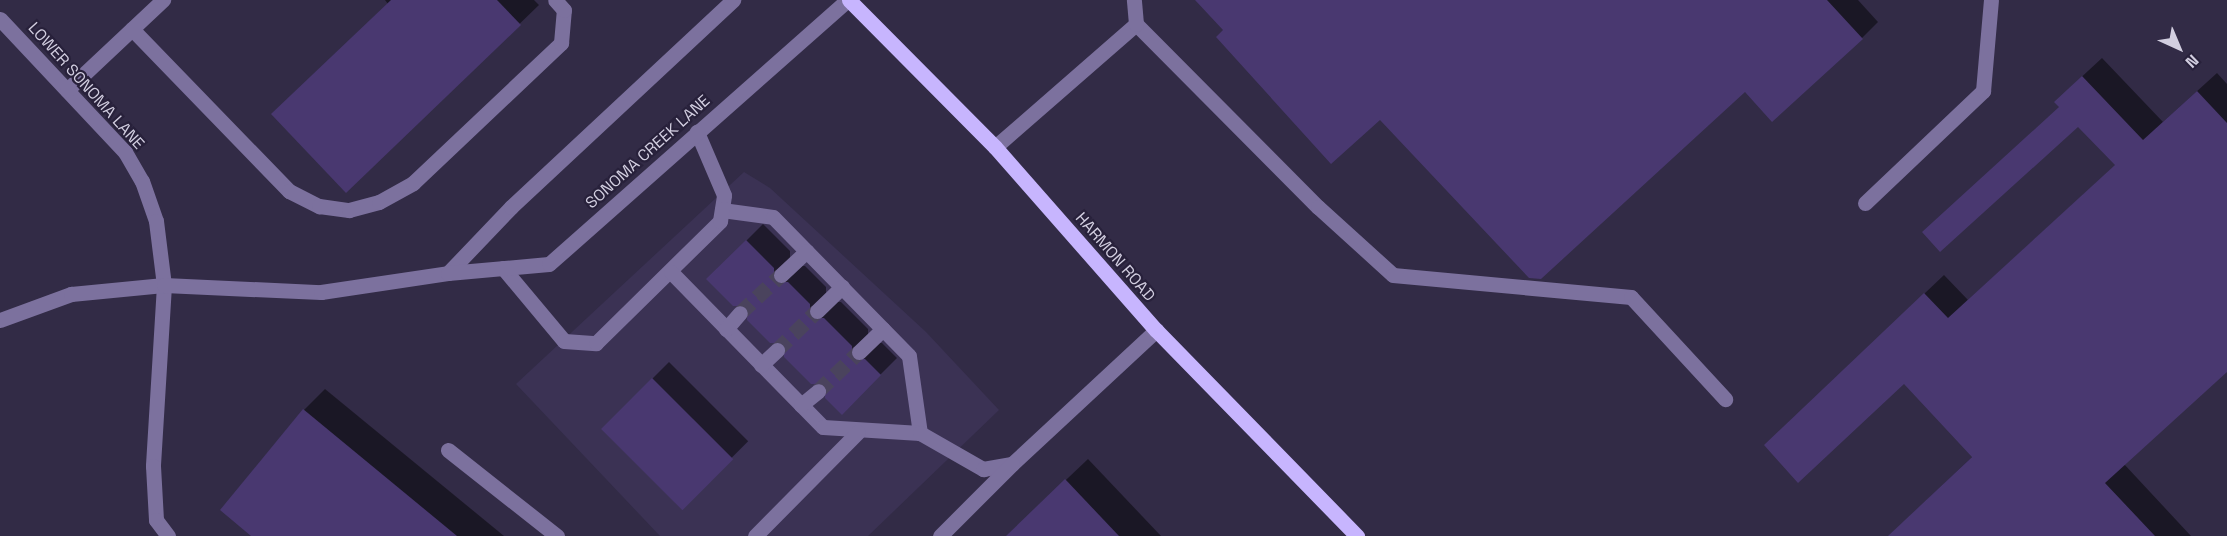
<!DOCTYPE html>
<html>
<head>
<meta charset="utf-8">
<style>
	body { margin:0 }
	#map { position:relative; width:2227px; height:536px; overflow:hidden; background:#322b46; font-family:"Space Grotesk",sans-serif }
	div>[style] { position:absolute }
	.built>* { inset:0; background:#3b3254 }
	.shadow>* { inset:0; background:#0007; transform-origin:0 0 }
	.building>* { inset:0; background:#493870; transform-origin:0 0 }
	.minor-tunnel>* { height:15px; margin-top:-7.5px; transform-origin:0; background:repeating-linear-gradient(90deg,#4a435d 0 15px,transparent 0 23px) }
	.minor>* { height:15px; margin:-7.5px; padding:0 7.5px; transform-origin:7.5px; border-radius:7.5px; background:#7c719e }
	.major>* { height:15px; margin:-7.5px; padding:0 7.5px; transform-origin:7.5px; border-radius:7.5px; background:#c7b5fe }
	span { translate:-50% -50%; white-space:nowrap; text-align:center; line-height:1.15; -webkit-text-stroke:4.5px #28213b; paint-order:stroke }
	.street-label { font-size:16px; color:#d2cee0 }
	.north { position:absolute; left:2149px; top:18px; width:60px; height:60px; -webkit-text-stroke:4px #28213b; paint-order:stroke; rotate:136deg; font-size:16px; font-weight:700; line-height:24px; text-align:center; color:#d2cee0 }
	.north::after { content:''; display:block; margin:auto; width:21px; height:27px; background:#d2cee0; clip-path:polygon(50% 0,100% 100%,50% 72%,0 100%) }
</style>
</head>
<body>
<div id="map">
	<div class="built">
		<i style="clip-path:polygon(744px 172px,770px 188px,926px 332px,999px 410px,868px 536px,660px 536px,516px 384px)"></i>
	</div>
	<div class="shadow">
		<i style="clip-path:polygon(385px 0,534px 0,539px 5px,346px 191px,388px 4px)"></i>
		<i style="clip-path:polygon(1197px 0,1858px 0,1878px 22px,1862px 38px,1745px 89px,1380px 117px,1225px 30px)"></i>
		<i style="clip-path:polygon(2102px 58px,2163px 122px,2217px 73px,2227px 84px,2227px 370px,2124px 464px,2191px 536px,1889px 536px,1973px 456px,1904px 382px,1784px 427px,1944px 275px,1968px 300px,2116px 165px,2060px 106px,2075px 83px)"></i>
		<i style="clip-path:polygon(763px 224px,790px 251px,790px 266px,805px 266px,826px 287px,826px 302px,841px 302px,868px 329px,868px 343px,882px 343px,897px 358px,842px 413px,827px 383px,748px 305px,708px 279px)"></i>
		<i style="left:669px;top:362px;width:112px;height:94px;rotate:45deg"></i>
		<i style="clip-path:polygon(325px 389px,504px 536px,253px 536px,304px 410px)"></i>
		<i style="clip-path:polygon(1088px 459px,1161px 536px,1007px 536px)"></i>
	</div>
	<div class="building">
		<i style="clip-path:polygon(391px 0,497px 0,521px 25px,346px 193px,271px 114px)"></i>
		<i style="clip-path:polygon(1195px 0,1827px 0,1863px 39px,1772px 122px,1745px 92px,1541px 279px,1529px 278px,1380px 120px,1331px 164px,1216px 37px,1223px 30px)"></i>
		<i style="clip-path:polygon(2082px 76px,2143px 140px,2197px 91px,2227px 123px,2227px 372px,2105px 483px,2155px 536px,1888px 536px,1972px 457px,1904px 384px,1798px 483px,1764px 445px,1924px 293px,1948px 318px,2115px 165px,2078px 127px,1940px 252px,1922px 232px,2059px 107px,2054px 102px)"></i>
		<i style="clip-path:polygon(746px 240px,774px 268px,774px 282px,788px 282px,810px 304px,810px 318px,824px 318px,852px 346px,852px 359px,865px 359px,881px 375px,842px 415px,825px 398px,825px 384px,811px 384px,784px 357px,784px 343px,770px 343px,747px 320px,747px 306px,733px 306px,706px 279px)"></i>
		<i style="left:652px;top:378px;width:115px;height:72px;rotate:45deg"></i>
		<i style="clip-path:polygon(303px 409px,457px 536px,251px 536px,220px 510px)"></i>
		<i style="clip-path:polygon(1065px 479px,1119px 536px,1006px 536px)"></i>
	</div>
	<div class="minor-tunnel">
		<i style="left:740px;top:313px;width:56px;rotate:-42.8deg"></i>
		<i style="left:777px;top:350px;width:56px;rotate:-44.3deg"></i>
		<i style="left:818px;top:391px;width:57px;rotate:-43.6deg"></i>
	</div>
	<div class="minor">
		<i style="left:0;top:19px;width:183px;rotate:46.8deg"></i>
		<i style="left:125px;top:152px;width:34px;rotate:60deg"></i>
		<i style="left:142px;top:181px;width:42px;rotate:70.7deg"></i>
		<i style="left:156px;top:221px;width:64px;rotate:82.9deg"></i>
		<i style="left:164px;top:285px;width:181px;rotate:93.5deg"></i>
		<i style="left:153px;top:466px;width:54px;rotate:86.8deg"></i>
		<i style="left:156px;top:520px;width:20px;rotate:53deg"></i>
		<i style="left:1136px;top:24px;width:258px;rotate:45.2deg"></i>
		<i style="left:1318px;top:207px;width:101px;rotate:42.2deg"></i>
		<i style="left:1393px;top:275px;width:239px;rotate:5.3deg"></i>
		<i style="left:1631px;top:297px;width:139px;rotate:47.3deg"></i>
		<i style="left:132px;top:29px;width:226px;rotate:45.9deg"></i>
		<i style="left:289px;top:191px;width:34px;rotate:27deg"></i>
		<i style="left:319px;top:206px;width:30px;rotate:8deg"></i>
		<i style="left:349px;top:210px;width:31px;rotate:-15deg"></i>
		<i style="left:379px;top:202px;width:39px;rotate:-29deg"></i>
		<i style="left:413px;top:183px;width:204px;rotate:-43.4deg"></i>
		<i style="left:561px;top:43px;width:33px;rotate:-85deg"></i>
		<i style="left:564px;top:10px;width:13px;rotate:-132deg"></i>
		<i style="left:67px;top:90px;width:132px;rotate:-43.2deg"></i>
		<i style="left:995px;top:147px;width:187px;rotate:-41.1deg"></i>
		<i style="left:1136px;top:24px;width:24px;rotate:-95deg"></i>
		<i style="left:1865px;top:203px;width:163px;rotate:-43.5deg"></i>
		<i style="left:1983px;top:91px;width:91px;rotate:-85deg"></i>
		<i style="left:722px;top:210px;width:51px;rotate:7.8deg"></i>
		<i style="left:773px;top:217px;width:194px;rotate:45.6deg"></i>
		<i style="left:909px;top:356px;width:78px;rotate:81.9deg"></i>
		<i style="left:503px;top:268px;width:95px;rotate:50.1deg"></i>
		<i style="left:564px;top:341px;width:32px;rotate:4deg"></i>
		<i style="left:596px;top:343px;width:174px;rotate:-44.5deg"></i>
		<i style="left:720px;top:221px;width:26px;rotate:-81deg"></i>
		<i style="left:724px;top:195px;width:69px;rotate:-113.2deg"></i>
		<i style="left:671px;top:272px;width:217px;rotate:45.6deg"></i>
		<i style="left:823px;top:427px;width:97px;rotate:3.5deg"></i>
		<i style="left:920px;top:433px;width:73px;rotate:29.7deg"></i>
		<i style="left:983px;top:469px;width:29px;rotate:-10deg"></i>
		<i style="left:1012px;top:464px;width:197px;rotate:-42.9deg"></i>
		<i style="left:448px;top:273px;width:91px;rotate:-46.3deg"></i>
		<i style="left:511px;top:207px;width:304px;rotate:-43deg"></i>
		<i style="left:781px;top:275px;width:35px;rotate:-43deg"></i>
		<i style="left:817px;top:311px;width:35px;rotate:-44deg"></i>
		<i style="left:0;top:320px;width:76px;rotate:-20.1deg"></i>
		<i style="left:71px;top:294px;width:93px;rotate:-5.5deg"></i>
		<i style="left:164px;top:285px;width:157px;rotate:2.6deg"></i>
		<i style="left:321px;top:292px;width:128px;rotate:-8.5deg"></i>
		<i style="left:448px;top:273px;width:101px;rotate:-5.1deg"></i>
		<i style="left:549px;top:264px;width:398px;rotate:-41.5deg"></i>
		<i style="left:726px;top:329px;width:21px;rotate:-49deg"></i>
		<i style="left:859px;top:352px;width:33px;rotate:-44deg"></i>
		<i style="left:761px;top:365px;width:22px;rotate:-43deg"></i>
		<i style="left:801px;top:405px;width:22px;rotate:-39deg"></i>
		<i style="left:448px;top:450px;width:139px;rotate:38.3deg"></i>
		<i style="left:755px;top:536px;width:146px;rotate:-45.3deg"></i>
		<i style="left:940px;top:536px;width:102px;rotate:-45deg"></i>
	</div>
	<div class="major">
		<i style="left:849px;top:0;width:207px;rotate:45.2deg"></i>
		<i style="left:995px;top:147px;width:244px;rotate:48.7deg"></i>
		<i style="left:1156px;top:330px;width:288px;rotate:45.7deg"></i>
	</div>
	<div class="street-label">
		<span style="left:86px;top:86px;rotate:48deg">LOWER SONOMA LANE</span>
		<span style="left:648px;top:152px;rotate:-42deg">SONOMA CREEK LANE</span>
		<span style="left:1115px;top:257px;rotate:49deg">HARMON ROAD</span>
	</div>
	<div class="north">N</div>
</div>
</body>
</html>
